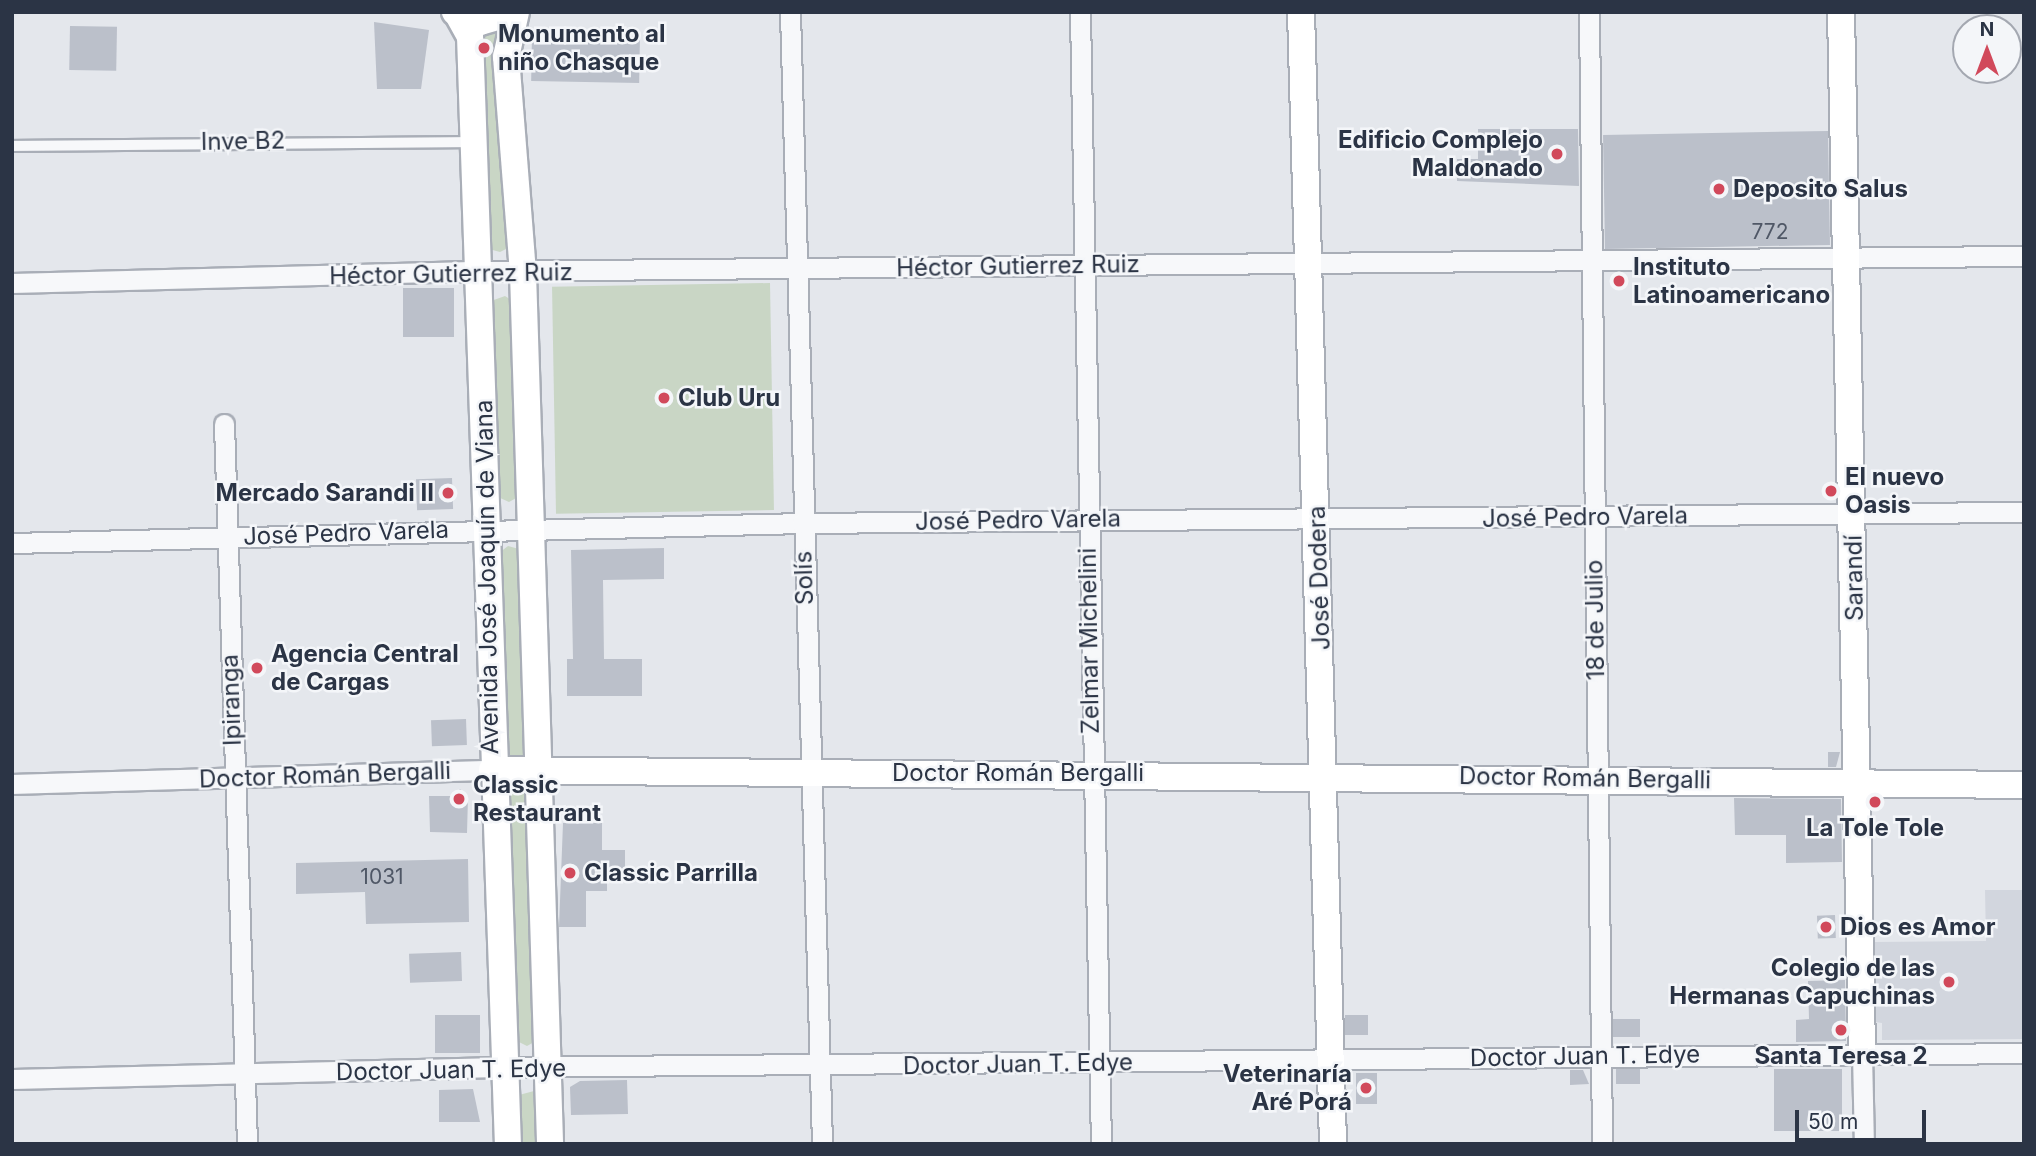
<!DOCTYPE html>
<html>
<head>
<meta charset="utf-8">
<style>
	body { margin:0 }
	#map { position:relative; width:2036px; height:1156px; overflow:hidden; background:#e4e7ec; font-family:Inter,sans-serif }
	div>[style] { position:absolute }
	.built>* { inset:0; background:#d2d6de }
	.green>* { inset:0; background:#c9d6c5; transform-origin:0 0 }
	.building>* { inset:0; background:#bbc0ca; transform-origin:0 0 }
	.roads { filter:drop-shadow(2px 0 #a9aeb7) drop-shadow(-2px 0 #a9aeb7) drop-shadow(0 2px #a9aeb7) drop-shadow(0 -2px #a9aeb7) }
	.lane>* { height:10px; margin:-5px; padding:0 5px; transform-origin:5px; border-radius:5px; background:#f7f8fa }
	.street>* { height:19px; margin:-9.5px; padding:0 9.5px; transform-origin:9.5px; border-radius:9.5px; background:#f7f8fa }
	.secondary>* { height:26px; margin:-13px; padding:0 13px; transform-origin:13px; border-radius:13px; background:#fff }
	.dots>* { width:19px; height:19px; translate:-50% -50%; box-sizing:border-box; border:4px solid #f4f6f9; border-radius:50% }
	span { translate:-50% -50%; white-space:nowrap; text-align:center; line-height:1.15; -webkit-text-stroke:5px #f4f6f9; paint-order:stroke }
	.number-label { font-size:21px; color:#4f5766 }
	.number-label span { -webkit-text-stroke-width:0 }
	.poi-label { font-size:24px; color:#2b3445; font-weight:700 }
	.left { translate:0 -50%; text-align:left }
	.right { translate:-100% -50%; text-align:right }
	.street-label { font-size:24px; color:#2b3445 }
	.frame { position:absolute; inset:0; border:14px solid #2b3445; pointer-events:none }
	.north { position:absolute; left:1952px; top:14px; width:70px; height:70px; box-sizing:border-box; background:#f4f6f9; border:2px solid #a4a8b1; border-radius:50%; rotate:0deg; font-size:19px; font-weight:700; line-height:28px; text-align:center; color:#2b3445 }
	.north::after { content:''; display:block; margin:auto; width:24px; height:32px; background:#d1495b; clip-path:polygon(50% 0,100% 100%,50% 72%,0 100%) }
	.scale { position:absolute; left:1795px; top:1110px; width:131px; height:32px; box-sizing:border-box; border:4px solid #2b3445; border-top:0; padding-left:9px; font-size:21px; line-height:24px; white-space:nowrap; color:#2b3445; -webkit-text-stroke:5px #f4f6f9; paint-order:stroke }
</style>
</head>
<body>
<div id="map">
	<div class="built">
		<i style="clip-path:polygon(1985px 890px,2024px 890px,2024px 1039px,1882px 1040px,1882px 1023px,1875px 1022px,1875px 942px,1986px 941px)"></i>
	</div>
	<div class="green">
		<i style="clip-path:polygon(479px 33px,501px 33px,510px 247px,500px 252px,489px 249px)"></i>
		<i style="left:770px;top:283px;width:227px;height:218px;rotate:89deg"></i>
		<i style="clip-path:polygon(505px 296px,513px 301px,518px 497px,509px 502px,498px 497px,491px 301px)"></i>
		<i style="clip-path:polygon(508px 546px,519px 549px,530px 758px,504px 762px,499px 553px)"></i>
		<i style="clip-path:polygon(531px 776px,536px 1041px,527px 1046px,515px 1040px,508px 777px)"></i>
		<i style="clip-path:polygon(534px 1091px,543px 1144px,517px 1144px,519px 1095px)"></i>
	</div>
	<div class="building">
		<i style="clip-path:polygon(374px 22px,429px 30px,421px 89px,377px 89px)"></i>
		<i style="left:70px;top:26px;width:47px;height:44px;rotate:1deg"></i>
		<i style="left:532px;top:34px;width:108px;height:47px;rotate:1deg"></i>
		<i style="clip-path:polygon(1478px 129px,1578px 129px,1579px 186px,1457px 181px,1457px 159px,1478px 159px)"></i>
		<i style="left:1828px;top:131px;width:114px;height:225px;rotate:89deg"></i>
		<i style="left:403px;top:288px;width:51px;height:49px"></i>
		<i style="left:452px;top:478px;width:31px;height:36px;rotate:88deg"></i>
		<i style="clip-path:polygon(664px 548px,664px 579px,603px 580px,604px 659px,642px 659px,642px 696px,567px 696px,567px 659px,573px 659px,571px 550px)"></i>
		<i style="left:466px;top:719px;width:26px;height:35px;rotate:88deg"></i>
		<i style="clip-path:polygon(1828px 752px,1840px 752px,1836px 767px,1828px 767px)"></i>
		<i style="clip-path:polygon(460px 789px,468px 797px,467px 833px,430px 832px,429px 796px,453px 796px)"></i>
		<i style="clip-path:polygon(1734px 798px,1841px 799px,1842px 862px,1786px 863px,1786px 835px,1735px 835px)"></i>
		<i style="clip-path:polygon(563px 823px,602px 823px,602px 850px,625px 850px,625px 876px,607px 876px,607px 891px,586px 891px,586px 927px,559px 927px)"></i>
		<i style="clip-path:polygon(468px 859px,469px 922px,366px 924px,365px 892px,296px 894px,296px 863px)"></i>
		<i style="left:1835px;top:915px;width:23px;height:18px;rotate:88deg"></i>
		<i style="left:461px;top:952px;width:29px;height:52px;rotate:88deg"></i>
		<i style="clip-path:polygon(1845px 980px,1846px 1041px,1796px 1042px,1796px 1020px,1809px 1019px,1808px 981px)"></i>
		<i style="left:435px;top:1015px;width:45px;height:38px"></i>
		<i style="left:1345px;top:1015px;width:23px;height:20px"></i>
		<i style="left:1613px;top:1019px;width:27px;height:18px"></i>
		<i style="left:1616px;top:1069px;width:24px;height:15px"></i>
		<i style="left:1842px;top:1069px;width:62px;height:68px;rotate:90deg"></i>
		<i style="clip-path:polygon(1570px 1070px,1583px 1070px,1589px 1084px,1570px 1085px)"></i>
		<i style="left:1356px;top:1073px;width:21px;height:31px"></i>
		<i style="clip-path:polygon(627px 1080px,628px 1114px,571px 1115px,570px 1087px,580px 1081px)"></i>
		<i style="clip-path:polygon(473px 1089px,480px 1122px,439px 1122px,439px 1090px)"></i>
	</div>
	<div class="roads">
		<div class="lane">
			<i style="left:12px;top:146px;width:462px;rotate:-0.5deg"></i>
		</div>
		<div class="street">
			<i style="left:790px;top:12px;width:1132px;rotate:88.38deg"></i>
			<i style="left:1080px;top:12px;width:1132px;rotate:88.94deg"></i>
			<i style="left:1589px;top:12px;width:1132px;rotate:89.34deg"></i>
			<i style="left:12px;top:283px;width:469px;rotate:-1.5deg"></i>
			<i style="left:481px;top:271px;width:1543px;rotate:-0.56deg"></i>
			<i style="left:224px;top:424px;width:720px;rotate:88.17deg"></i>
			<i style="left:12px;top:543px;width:790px;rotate:-1.45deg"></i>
			<i style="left:802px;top:523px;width:1222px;rotate:-0.52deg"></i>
			<i style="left:12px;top:784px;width:480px;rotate:-1.7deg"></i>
			<i style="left:1862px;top:1052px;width:92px;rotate:88.8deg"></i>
			<i style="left:12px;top:1079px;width:477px;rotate:-1.4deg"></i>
			<i style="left:489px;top:1067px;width:1535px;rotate:-0.52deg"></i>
		</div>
		<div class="secondary">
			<i style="left:455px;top:12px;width:27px;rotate:22deg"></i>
			<i style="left:480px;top:22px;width:35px;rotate:-16deg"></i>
			<i style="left:516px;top:12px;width:46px;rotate:102.5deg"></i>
			<i style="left:506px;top:57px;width:217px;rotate:85.5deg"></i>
			<i style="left:523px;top:273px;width:871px;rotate:88.22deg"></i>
			<i style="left:1301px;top:12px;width:1132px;rotate:88.38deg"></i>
			<i style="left:1841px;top:12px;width:1040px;rotate:88.84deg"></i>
			<i style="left:457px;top:13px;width:26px;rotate:61deg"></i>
			<i style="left:470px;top:36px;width:1109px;rotate:88.04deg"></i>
			<i style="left:492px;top:770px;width:1532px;rotate:0.56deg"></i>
		</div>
	</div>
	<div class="dots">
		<i style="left:484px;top:48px;background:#d1495b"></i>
		<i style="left:1557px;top:154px;background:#d1495b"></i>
		<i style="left:1719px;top:189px;background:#d1495b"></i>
		<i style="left:1619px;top:281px;background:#d1495b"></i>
		<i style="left:664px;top:398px;background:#d1495b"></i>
		<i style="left:1831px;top:491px;background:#d1495b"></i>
		<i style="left:448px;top:493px;background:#d1495b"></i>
		<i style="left:257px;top:668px;background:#d1495b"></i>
		<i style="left:459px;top:799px;background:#d1495b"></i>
		<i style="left:1875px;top:802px;background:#d1495b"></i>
		<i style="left:570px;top:873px;background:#d1495b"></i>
		<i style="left:1826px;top:927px;background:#d1495b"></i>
		<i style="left:1949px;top:982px;background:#d1495b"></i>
		<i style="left:1841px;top:1030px;background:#d1495b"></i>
		<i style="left:1366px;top:1088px;background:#d1495b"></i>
	</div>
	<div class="number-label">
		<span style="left:1770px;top:232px">772</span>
		<span style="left:382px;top:877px">1031</span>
	</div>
	<div class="poi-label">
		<span class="left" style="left:498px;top:48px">Monumento al<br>niño Chasque</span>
		<span class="right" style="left:1543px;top:154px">Edificio Complejo<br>Maldonado</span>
		<span class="left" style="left:1733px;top:189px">Deposito Salus</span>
		<span class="left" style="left:1633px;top:281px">Instituto<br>Latinoamericano</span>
		<span class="left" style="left:678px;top:398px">Club Uru</span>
		<span class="left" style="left:1845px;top:491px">El nuevo<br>Oasis</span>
		<span class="right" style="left:434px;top:493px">Mercado Sarandi II</span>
		<span class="left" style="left:271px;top:668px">Agencia Central<br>de Cargas</span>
		<span class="left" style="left:473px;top:799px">Classic<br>Restaurant</span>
		<span style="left:1875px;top:828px">La Tole Tole</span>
		<span class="left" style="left:584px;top:873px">Classic Parrilla</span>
		<span class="left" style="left:1840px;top:927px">Dios es Amor</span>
		<span class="right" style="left:1935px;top:982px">Colegio de las<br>Hermanas Capuchinas</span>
		<span style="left:1841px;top:1056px">Santa Teresa 2</span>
		<span class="right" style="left:1352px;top:1088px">Veterinaría<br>Aré Porá</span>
	</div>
	<div class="street-label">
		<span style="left:243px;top:141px;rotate:-1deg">Inve B2</span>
		<span style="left:1018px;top:266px;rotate:-1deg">Héctor Gutierrez Ruiz</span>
		<span style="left:451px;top:274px;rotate:-1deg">Héctor Gutierrez Ruiz</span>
		<span style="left:1585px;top:517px;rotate:-1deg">José Pedro Varela</span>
		<span style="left:1018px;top:520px;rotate:-1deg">José Pedro Varela</span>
		<span style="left:346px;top:533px;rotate:-2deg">José Pedro Varela</span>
		<span style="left:487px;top:577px;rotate:-91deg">Avenida José Joaquín de Viana</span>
		<span style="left:804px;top:578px;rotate:-92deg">Solís</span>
		<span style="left:1319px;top:578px;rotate:-92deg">José Dodera</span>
		<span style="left:1854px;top:578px;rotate:-91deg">Sarandí</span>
		<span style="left:1595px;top:620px;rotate:-91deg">18 de Julio</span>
		<span style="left:1089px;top:641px;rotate:-91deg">Zelmar Michelini</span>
		<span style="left:231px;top:700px;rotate:-92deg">Ipiranga</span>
		<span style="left:1018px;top:773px">Doctor Román Bergalli</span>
		<span style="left:325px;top:775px;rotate:-2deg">Doctor Román Bergalli</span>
		<span style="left:1585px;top:778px;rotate:1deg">Doctor Román Bergalli</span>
		<span style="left:1585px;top:1056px;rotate:-1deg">Doctor Juan T. Edye</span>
		<span style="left:1018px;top:1064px;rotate:-1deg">Doctor Juan T. Edye</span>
		<span style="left:451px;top:1070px;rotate:-1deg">Doctor Juan T. Edye</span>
	</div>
	<div class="frame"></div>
	<div class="north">N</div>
	<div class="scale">50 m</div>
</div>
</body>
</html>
